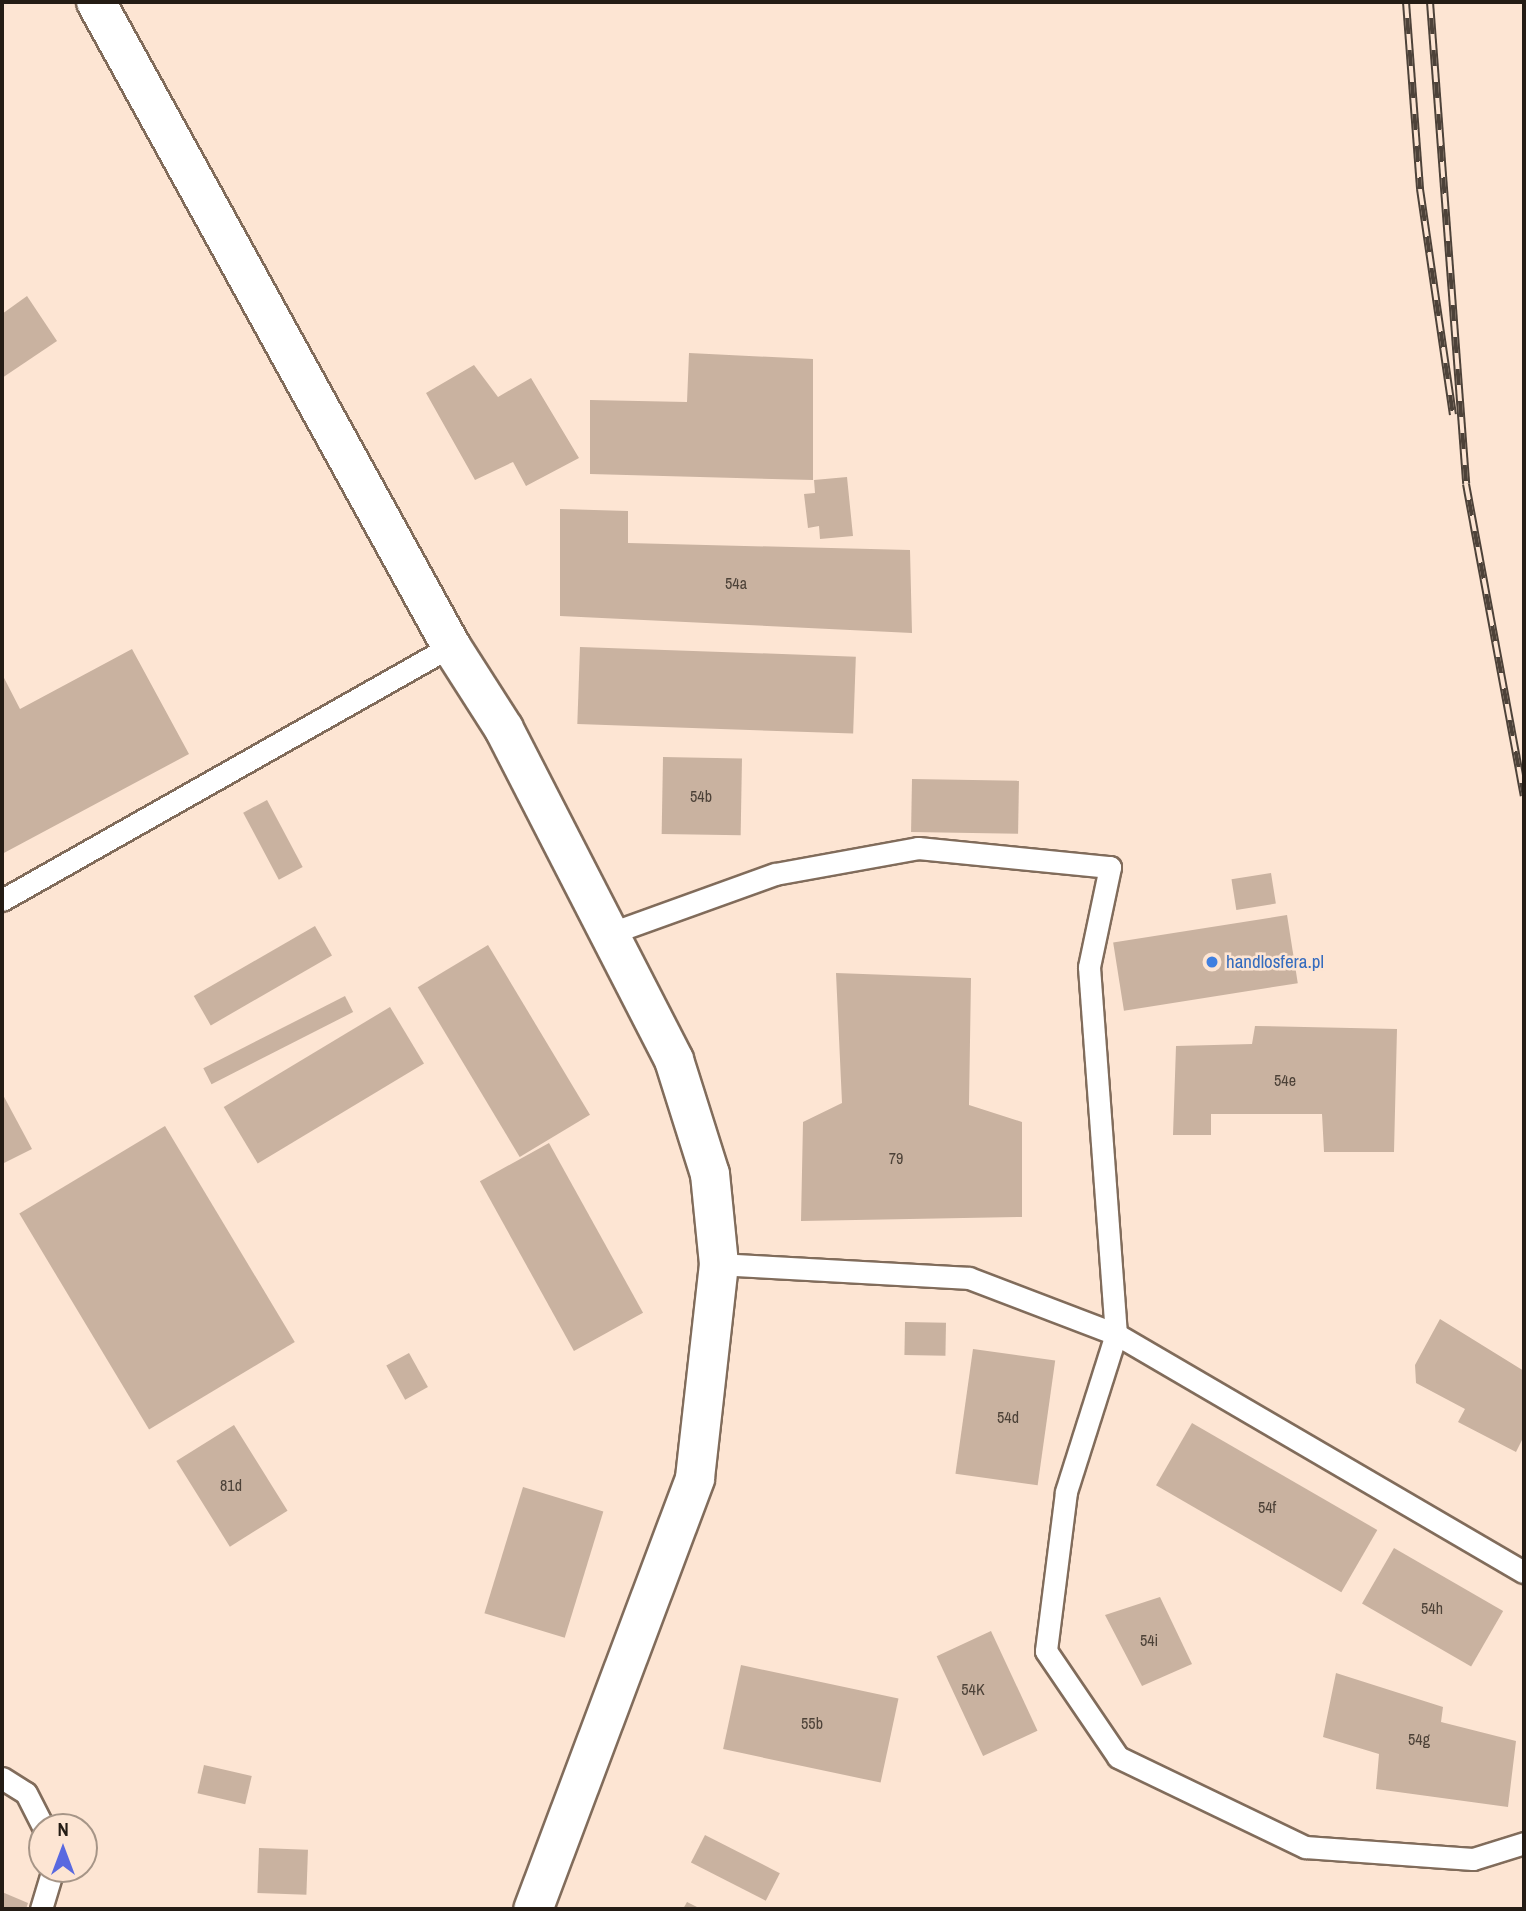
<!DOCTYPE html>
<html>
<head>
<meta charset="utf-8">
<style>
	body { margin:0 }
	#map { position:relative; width:1526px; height:1911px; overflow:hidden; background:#fde5d3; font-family:"Archivo Narrow",sans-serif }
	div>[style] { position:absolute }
	.building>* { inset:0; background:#c9b2a0; transform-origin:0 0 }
	.roads { filter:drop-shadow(2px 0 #816c5b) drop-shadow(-2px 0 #816c5b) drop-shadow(0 2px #816c5b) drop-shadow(0 -2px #816c5b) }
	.lane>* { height:21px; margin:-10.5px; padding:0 10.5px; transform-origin:10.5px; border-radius:10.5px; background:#fff }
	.street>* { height:38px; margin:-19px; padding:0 19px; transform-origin:19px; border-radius:19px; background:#fff }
	.rail>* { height:8px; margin-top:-4px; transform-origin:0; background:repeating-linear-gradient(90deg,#fde5d3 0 16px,#4d4239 0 32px); box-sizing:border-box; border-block:2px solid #4d4239 }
	.dots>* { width:19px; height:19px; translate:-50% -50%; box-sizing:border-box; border:4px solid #fde5d3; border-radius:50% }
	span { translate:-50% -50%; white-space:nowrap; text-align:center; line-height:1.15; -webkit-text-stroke:5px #fde5d3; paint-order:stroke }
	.number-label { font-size:16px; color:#4d4238 }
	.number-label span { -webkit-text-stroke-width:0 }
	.shop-label { font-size:19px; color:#366cbe }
	.left { translate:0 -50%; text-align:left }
	.frame { position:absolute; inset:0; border:4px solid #241c15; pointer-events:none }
	.north { position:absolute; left:28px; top:1813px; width:70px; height:70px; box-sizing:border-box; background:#fde5d3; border:2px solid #a69587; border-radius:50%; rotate:0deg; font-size:19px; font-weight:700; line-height:28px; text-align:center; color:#241c15 }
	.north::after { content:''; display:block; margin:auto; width:24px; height:32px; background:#5969e0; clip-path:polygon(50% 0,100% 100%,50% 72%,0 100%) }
</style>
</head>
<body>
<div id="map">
	<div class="building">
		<i style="clip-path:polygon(27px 296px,57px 341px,2px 378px,2px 314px)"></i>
		<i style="clip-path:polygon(689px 353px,813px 359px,813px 480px,590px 474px,590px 400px,687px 402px)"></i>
		<i style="clip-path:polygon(474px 365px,498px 397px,531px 378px,579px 458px,526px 486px,513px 462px,475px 480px,426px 393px)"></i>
		<i style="clip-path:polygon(847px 477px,853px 536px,820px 539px,819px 526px,808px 528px,804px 494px,815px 493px,814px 480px)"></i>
		<i style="clip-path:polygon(560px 509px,628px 511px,628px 543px,910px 550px,912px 633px,560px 616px)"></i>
		<i style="left:580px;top:647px;width:276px;height:77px;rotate:2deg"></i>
		<i style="clip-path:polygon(132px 649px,189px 754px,2px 854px,2px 674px,20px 709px)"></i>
		<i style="left:663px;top:757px;width:79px;height:77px;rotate:1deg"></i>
		<i style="left:912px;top:779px;width:107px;height:53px;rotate:1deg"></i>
		<i style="left:267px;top:800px;width:76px;height:27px;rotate:62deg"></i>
		<i style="left:1271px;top:873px;width:31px;height:40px;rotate:81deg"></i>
		<i style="left:1287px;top:915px;width:69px;height:176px;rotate:81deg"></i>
		<i style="left:315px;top:926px;width:34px;height:140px;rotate:60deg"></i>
		<i style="left:488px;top:945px;width:198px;height:82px;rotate:59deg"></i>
		<i style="clip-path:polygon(836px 973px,971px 978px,969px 1105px,1022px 1122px,1022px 1217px,801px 1221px,803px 1122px,842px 1103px)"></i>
		<i style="left:345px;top:996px;width:18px;height:159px;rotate:63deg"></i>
		<i style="left:390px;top:1007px;width:66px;height:194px;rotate:59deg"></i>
		<i style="clip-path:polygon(1255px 1026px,1397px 1029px,1394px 1152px,1324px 1152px,1322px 1114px,1211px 1114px,1211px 1135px,1173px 1135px,1176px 1046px,1252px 1044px)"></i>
		<i style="clip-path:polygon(2px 1093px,32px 1149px,2px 1164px)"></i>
		<i style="left:165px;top:1126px;width:252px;height:170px;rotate:59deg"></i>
		<i style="left:549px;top:1143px;width:194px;height:79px;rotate:61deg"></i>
		<i style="clip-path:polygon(1440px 1319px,1524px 1371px,1524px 1436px,1516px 1452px,1458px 1422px,1465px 1409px,1416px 1383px,1415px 1365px)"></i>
		<i style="left:905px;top:1322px;width:41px;height:33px;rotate:1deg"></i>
		<i style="left:973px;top:1349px;width:83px;height:126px;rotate:8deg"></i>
		<i style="left:409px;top:1353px;width:39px;height:26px;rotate:61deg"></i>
		<i style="left:1192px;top:1423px;width:214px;height:72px;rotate:30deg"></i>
		<i style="left:234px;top:1425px;width:101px;height:68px;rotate:58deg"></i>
		<i style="left:523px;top:1487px;width:84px;height:132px;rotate:17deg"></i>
		<i style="left:1394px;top:1548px;width:126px;height:64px;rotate:30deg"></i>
		<i style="clip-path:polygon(1160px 1597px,1192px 1664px,1142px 1686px,1105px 1615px)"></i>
		<i style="left:991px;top:1631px;width:110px;height:60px;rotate:65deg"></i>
		<i style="left:741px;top:1665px;width:161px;height:86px;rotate:12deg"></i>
		<i style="clip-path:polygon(1336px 1673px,1443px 1707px,1441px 1722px,1516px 1741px,1508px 1807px,1376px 1789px,1379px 1754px,1323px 1737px)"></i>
		<i style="left:204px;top:1765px;width:49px;height:29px;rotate:13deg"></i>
		<i style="left:705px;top:1835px;width:84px;height:31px;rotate:27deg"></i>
		<i style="left:259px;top:1848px;width:49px;height:45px;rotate:2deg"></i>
		<i style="clip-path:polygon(2px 1892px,28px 1903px,26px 1909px,2px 1909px)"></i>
		<i style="clip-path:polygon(687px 1902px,701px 1909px,683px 1909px)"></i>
	</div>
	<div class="roads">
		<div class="lane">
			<i style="left:2px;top:900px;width:516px;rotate:-29.5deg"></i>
			<i style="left:611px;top:933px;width:174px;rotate:-19.8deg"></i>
			<i style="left:775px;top:874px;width:145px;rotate:-10.3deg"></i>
			<i style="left:918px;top:848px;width:193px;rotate:5.7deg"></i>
			<i style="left:1110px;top:867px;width:102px;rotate:101.9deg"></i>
			<i style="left:1089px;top:967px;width:368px;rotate:85.8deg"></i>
			<i style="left:1116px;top:1334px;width:166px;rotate:107.6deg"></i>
			<i style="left:1066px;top:1492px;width:160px;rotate:97.2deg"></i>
			<i style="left:1046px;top:1651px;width:128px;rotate:55.8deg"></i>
			<i style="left:1118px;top:1757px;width:208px;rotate:25.7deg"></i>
			<i style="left:1305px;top:1847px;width:168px;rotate:4.1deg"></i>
			<i style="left:1473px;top:1859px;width:53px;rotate:-17.4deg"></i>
			<i style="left:719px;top:1264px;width:250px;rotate:3.2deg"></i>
			<i style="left:969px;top:1278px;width:157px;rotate:20.9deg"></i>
			<i style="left:1116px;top:1334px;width:472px;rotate:30.3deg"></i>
			<i style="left:2px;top:1778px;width:28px;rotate:32deg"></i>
			<i style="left:26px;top:1793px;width:38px;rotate:63deg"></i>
			<i style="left:41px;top:1909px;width:42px;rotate:-73.3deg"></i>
		</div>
		<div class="street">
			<i style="left:96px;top:2px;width:735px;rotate:61.13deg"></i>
			<i style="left:451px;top:646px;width:98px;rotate:57.4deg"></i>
			<i style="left:504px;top:729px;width:372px;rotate:62.8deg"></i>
			<i style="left:674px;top:1060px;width:120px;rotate:72.5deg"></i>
			<i style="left:710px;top:1174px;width:90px;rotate:84.3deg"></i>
			<i style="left:719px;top:1264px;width:216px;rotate:96.4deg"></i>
			<i style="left:695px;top:1479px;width:460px;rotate:110.6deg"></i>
		</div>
	</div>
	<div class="rail">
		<i style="left:1406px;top:2px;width:188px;rotate:85.7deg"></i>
		<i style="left:1420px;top:189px;width:228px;rotate:81.7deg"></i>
		<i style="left:1430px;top:2px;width:483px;rotate:85.7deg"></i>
		<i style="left:1466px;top:484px;width:317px;rotate:79.5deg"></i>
	</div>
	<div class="dots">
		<i style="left:1212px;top:962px;background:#3f7fe0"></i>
	</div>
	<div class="number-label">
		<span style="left:736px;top:583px">54a</span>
		<span style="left:701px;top:796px">54b</span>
		<span style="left:1285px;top:1080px">54e</span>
		<span style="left:896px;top:1158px">79</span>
		<span style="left:1008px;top:1417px">54d</span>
		<span style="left:231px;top:1485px">81d</span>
		<span style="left:1267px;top:1507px">54f</span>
		<span style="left:1432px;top:1608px">54h</span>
		<span style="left:1149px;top:1640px">54i</span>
		<span style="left:973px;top:1689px">54K</span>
		<span style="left:812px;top:1723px">55b</span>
		<span style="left:1419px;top:1739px">54g</span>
	</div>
	<div class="shop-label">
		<span class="left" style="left:1226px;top:962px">handlosfera.pl</span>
	</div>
	<div class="frame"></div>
	<div class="north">N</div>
</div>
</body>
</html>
